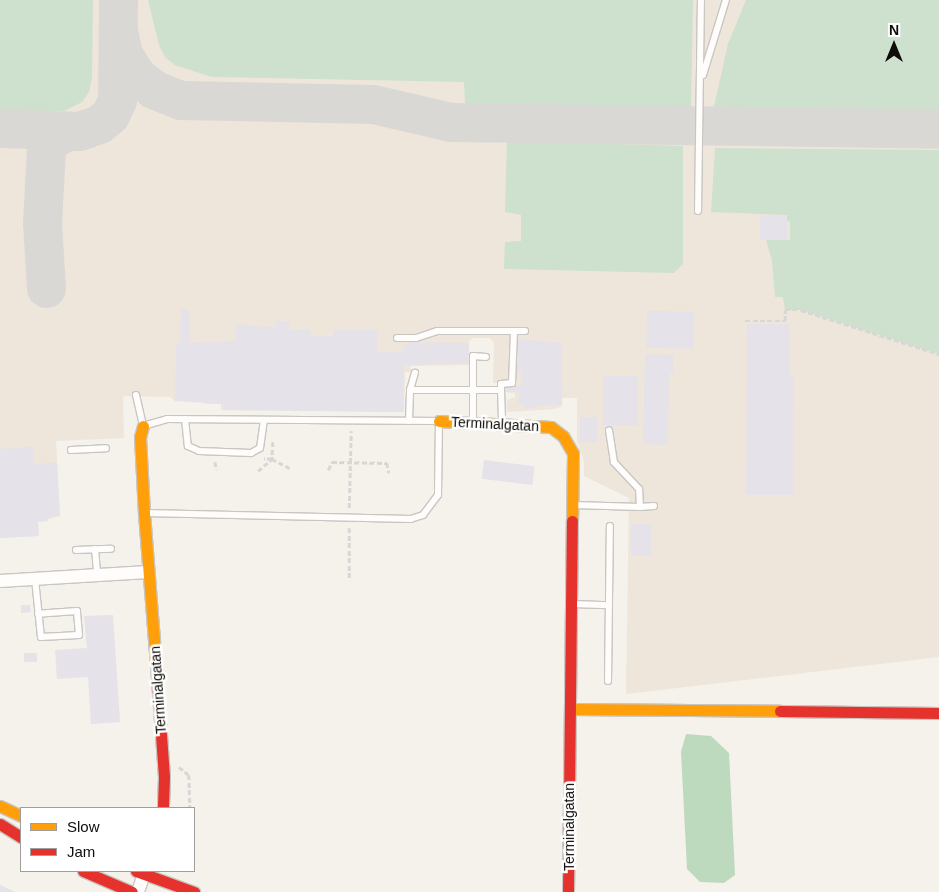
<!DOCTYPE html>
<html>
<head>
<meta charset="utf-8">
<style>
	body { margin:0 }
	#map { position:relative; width:939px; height:892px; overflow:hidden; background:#f5f1eb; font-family:Arial,sans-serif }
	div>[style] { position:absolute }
	.built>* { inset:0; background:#eee6da }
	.green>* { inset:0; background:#cee0ce }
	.forest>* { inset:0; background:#bddabf }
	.taxiway>* { height:39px; margin:-19.5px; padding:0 19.5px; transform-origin:19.5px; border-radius:19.5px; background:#dad8d4 }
	.building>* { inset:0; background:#e5e2e9; transform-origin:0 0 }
	.path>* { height:2.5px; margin-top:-1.25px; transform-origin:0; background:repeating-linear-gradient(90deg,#d7d7d5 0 5px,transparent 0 7.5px) }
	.roads { filter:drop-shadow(1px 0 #c9c6c2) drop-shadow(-1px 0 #c9c6c2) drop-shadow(0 1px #c9c6c2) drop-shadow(0 -1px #c9c6c2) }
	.lane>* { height:6px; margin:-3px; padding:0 3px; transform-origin:3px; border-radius:3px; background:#fefdfc }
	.street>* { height:12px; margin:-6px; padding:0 6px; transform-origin:6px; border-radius:6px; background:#fefdfc }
	.slow>* { height:11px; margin:-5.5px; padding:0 5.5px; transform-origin:5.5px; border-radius:5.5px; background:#ff9f0a }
	.jam>* { height:11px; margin:-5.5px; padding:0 5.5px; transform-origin:5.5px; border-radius:5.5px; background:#e5322d }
	span { translate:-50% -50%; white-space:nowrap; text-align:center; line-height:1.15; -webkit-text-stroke:5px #fff; paint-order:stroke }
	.street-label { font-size:14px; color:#0f0d09 }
	.legend { position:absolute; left:20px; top:807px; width:175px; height:65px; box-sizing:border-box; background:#fff; border:1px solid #9f9e9d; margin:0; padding:6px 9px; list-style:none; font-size:15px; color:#0f0d09 }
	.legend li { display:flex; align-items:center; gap:10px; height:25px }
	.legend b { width:25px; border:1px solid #9f9e9d }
	.north { position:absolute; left:869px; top:20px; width:50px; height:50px; -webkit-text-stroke:4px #fff; paint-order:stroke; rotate:0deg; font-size:14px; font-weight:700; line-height:20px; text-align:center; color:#0f0d09 }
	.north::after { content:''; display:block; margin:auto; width:18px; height:22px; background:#0f0d09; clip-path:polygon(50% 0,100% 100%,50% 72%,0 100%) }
</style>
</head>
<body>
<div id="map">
	<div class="built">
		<i style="clip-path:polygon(0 0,939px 0,939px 657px,626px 694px,629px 498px,584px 476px,584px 462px,577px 441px,577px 398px,562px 398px,562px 406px,555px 409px,507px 412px,507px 400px,515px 397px,515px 393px,503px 392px,503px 385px,521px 383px,493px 383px,494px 343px,490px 338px,472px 338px,469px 342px,469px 365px,411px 366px,411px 372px,405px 372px,404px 412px,221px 410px,221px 404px,204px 404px,204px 401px,175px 401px,170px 397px,123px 396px,124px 438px,56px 441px,60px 516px,38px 522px,39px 536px,0 538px)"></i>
	</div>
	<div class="green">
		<i style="clip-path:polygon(0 0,93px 0,92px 77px,89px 92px,82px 102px,64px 111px,0 111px)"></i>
		<i style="clip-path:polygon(148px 0,693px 0,691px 111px,468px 106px,465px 103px,464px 82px,212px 77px,175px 65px,165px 57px,159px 45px)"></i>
		<i style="clip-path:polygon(746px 0,939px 0,939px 118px,713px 111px,728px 44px)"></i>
		<i style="clip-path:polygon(507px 141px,683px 146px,683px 264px,674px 273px,504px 269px,505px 242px,521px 241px,521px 215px,505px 212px)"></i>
		<i style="clip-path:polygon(715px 148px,939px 150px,939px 354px,801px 310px,785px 310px,783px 297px,775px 297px,772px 261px,766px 240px,790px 240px,790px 222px,787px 221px,787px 215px,711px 212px)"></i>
	</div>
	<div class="forest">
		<i style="clip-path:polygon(686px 734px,711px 736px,729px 753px,735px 875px,724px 883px,700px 882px,687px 869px,681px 752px)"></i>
	</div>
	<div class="taxiway">
		<i style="left:118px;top:31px;width:24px;rotate:78deg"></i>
		<i style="left:123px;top:54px;width:26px;rotate:58deg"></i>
		<i style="left:137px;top:76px;width:21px;rotate:39deg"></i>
		<i style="left:153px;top:89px;width:29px;rotate:22deg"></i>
		<i style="left:180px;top:100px;width:193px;rotate:1.2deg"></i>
		<i style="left:373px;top:104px;width:80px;rotate:13deg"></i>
		<i style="left:451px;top:122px;width:488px;rotate:0.8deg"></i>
		<i style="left:0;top:128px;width:79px;rotate:2.2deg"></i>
		<i style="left:79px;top:131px;width:21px;rotate:-19deg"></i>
		<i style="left:99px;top:124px;width:14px;rotate:-39deg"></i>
		<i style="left:110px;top:115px;width:17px;rotate:-65deg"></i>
		<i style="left:117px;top:100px;width:100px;rotate:-89.4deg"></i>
		<i style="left:46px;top:288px;width:65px;rotate:-93.5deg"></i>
		<i style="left:42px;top:223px;width:73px;rotate:-86.9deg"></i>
		<i style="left:46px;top:150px;width:12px;rotate:-66deg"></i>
		<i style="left:51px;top:139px;width:20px;rotate:-24deg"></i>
	</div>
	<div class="building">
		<i style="left:760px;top:215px;width:27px;height:25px"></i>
		<i style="clip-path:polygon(181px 309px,190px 309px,190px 343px,235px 341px,236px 324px,276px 328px,276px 321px,290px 321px,290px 329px,310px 329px,310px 336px,333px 336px,333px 330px,377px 330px,377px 352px,404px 352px,404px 345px,410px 345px,410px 342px,469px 343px,468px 363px,404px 365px,403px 412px,224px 410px,225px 404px,175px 401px,176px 343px,180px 343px)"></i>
		<i style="left:647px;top:311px;width:47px;height:37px;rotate:1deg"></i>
		<i style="clip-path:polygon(747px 324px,790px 324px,790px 376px,794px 376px,793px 495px,746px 495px)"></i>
		<i style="clip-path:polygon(518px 339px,562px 343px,562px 405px,543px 405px,526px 409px,518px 402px,520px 392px,505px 392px,505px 386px,521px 386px,522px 371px,517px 371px)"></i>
		<i style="clip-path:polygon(645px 354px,673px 355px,673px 374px,669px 374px,668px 445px,643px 444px)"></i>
		<i style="left:603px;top:376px;width:35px;height:49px"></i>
		<i style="left:580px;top:417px;width:17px;height:25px"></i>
		<i style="clip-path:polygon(33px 447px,34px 464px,57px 463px,60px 516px,47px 517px,48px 521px,38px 522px,39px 536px,0 538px,0 449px)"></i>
		<i style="left:484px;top:460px;width:51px;height:19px;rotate:7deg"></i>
		<i style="left:631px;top:524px;width:20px;height:32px"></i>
		<i style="clip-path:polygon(21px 605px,30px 605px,31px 612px,21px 613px)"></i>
		<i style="clip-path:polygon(113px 615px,120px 722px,91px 724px,88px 677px,57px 679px,55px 650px,87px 648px,84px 616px)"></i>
		<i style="left:37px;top:653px;width:9px;height:13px;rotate:90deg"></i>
		<i style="clip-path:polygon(0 885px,15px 892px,0 892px)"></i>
	</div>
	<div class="path">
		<i style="left:745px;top:321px;width:40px"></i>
		<i style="left:785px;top:321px;width:11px;rotate:-90deg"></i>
		<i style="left:785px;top:310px;width:16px"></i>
		<i style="left:801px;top:310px;width:145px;rotate:17.7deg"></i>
		<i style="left:273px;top:442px;width:17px;rotate:93deg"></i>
		<i style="left:272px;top:459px;width:22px;rotate:27deg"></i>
		<i style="left:215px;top:462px;width:8px;rotate:76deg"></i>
		<i style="left:328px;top:470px;width:9px;rotate:-63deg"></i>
		<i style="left:332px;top:462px;width:55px;rotate:1deg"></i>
		<i style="left:387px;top:463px;width:10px;rotate:79deg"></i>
		<i style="left:258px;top:471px;width:18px;rotate:-41deg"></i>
		<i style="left:272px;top:459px;width:8px;rotate:180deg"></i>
		<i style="left:349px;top:508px;width:77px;rotate:-88.5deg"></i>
		<i style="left:349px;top:578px;width:50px;rotate:-90deg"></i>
		<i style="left:179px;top:767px;width:13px;rotate:39deg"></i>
		<i style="left:189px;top:775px;width:33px;rotate:88deg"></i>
	</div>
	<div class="roads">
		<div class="lane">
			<i style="left:703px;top:75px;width:78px;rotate:-73deg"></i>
			<i style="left:698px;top:211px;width:211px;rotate:-89.2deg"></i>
			<i style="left:397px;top:338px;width:19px"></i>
			<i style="left:416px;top:338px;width:22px;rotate:-18deg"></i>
			<i style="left:437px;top:331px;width:88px"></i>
			<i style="left:410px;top:390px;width:91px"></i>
			<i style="left:501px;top:390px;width:32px;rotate:88deg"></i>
			<i style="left:501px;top:390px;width:6px;rotate:-90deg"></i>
			<i style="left:501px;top:384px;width:11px;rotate:-5deg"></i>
			<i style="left:512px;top:383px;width:52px;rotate:-87.8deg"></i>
			<i style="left:136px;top:395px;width:32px;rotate:77deg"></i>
			<i style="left:143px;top:426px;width:25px;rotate:-16deg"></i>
			<i style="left:167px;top:419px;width:272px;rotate:0.4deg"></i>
			<i style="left:439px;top:421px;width:74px;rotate:90.8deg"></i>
			<i style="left:438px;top:495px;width:25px;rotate:127deg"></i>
			<i style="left:423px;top:515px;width:13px;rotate:162deg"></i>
			<i style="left:411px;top:519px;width:266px;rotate:-178.7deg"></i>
			<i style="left:185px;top:419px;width:27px;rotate:84deg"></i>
			<i style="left:188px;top:446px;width:12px;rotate:24deg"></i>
			<i style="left:199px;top:451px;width:52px;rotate:2.2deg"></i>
			<i style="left:251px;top:453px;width:10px;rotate:-29deg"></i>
			<i style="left:260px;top:448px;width:28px;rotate:-82deg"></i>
			<i style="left:409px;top:421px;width:31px;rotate:-88deg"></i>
			<i style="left:410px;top:390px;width:18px;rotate:-74deg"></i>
			<i style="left:473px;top:421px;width:65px;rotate:-90deg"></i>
			<i style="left:473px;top:356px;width:13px;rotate:4deg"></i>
			<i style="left:71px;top:450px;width:35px;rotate:-3deg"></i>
			<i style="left:574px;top:505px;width:66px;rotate:1.7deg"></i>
			<i style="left:640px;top:507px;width:18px;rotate:-93deg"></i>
			<i style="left:639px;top:489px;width:37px;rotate:-133deg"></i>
			<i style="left:614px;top:462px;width:32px;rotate:-99deg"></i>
			<i style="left:640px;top:507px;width:14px;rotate:-4deg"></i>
			<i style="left:95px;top:549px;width:25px;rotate:85deg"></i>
			<i style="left:76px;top:550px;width:35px;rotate:-2deg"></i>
			<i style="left:35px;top:579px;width:58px;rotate:84.1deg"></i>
			<i style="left:41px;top:637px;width:38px;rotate:-3deg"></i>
			<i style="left:79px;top:635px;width:24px;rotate:-95deg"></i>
			<i style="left:77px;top:611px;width:39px;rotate:176deg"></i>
			<i style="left:573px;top:604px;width:36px;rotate:2deg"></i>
			<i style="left:608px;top:681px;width:155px;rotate:-89.3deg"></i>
		</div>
		<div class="street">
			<i style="left:0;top:581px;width:148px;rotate:-3.5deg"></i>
			<i style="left:138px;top:892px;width:22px;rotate:-72deg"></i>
		</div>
		<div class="slow">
			<i style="left:439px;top:421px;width:112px;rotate:3.1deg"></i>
			<i style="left:551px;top:427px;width:15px;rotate:37deg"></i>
			<i style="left:563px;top:436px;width:20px;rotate:60deg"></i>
			<i style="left:573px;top:453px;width:68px;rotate:90.8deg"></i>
			<i style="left:143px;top:426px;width:11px;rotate:105deg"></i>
			<i style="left:140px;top:437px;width:76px;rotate:87deg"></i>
			<i style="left:144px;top:513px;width:167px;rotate:85.5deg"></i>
			<i style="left:570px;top:709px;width:210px;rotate:0.5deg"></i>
			<i style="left:0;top:806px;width:23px;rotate:25deg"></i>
		</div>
		<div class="jam">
			<i style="left:157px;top:679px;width:98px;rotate:85.9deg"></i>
			<i style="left:164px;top:777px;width:31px;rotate:92deg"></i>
			<i style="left:780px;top:711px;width:159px;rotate:0.7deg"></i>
			<i style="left:0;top:824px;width:25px;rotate:32deg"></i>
			<i style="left:83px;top:871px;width:53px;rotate:23.2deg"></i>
			<i style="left:136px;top:871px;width:62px;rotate:19.9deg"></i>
			<i style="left:568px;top:892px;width:371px;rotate:-89.4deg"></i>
		</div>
	</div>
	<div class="street-label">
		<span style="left:495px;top:424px;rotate:3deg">Terminalgatan</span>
		<span style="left:158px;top:690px;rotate:-94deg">Terminalgatan</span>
		<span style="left:569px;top:827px;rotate:-90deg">Terminalgatan</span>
	</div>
	<ul class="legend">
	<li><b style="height:6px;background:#ff9f0a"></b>Slow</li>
	<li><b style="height:6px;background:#e5322d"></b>Jam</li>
	</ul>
	<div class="north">N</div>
</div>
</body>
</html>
